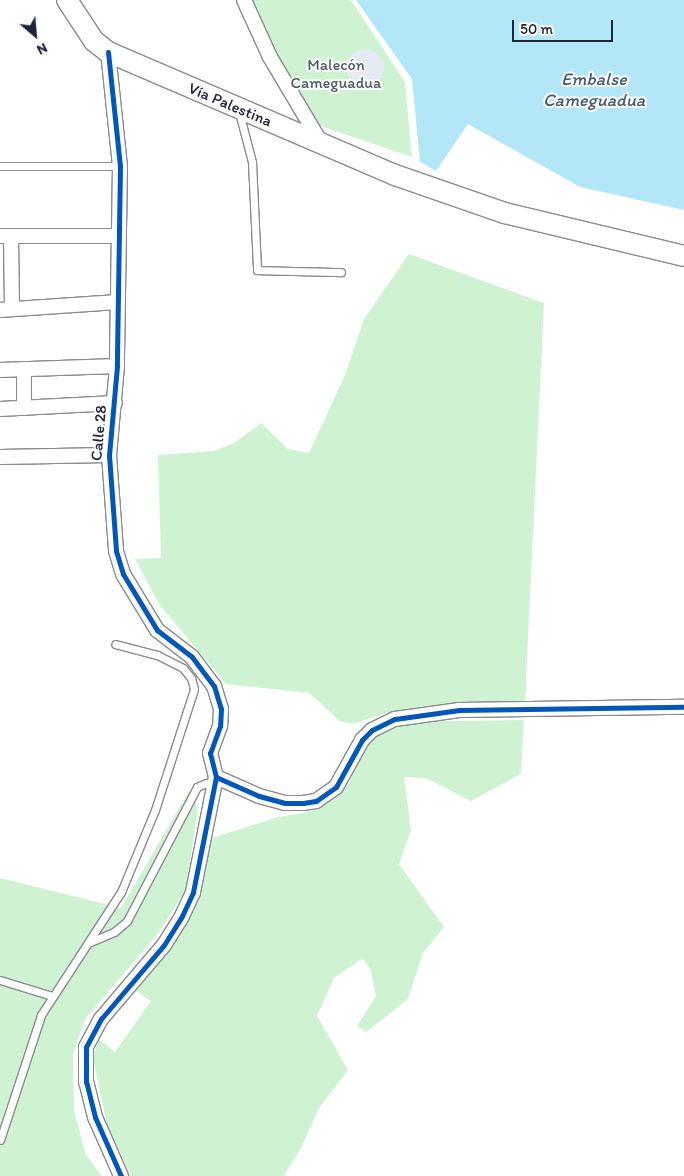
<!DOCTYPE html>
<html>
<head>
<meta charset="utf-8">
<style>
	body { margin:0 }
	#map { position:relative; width:684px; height:1176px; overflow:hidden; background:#fff; font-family:Itim,sans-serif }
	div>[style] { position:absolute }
	.green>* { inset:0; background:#cff2d3 }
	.water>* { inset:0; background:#b3e6f7 }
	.building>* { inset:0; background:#e4eaf2 }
	.round { border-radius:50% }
	.roads { filter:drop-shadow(1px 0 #8a8a8f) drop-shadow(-1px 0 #8a8a8f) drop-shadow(0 1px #8a8a8f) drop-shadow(0 -1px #8a8a8f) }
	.lane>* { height:7px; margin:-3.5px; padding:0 3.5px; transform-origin:3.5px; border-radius:3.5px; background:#fff }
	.street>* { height:14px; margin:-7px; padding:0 7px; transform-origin:7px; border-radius:7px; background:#fff }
	.secondary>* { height:20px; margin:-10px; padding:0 10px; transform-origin:10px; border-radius:10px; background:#fff }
	.cycleway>* { height:5px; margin:-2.5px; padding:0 2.5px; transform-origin:2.5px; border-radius:2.5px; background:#0057b8 }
	span { translate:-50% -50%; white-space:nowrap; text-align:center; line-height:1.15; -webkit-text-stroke:4px #fff; paint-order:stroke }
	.park-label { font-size:16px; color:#4a5d5e }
	.street-label { font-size:16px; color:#22223b }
	.water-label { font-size:18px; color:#445a72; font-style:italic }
	.north { position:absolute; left:10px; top:10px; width:50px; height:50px; -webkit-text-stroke:4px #fff; paint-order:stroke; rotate:153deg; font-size:14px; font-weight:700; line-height:20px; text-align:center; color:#22223b }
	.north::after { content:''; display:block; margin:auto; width:18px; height:22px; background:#22223b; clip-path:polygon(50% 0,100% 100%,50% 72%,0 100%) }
	.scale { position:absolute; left:512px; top:20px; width:101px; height:22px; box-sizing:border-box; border:2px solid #22223b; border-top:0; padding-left:6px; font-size:15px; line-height:18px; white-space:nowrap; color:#22223b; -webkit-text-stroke:4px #fff; paint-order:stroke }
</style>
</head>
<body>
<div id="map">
	<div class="green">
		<i style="clip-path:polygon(245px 0,351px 0,405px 82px,412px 157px,295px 117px)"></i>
		<i style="clip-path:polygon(409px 254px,544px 303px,525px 702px,452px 704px,383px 714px,353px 724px,340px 721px,309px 693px,226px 684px,159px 604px,135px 559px,161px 558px,158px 455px,214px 451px,234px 443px,261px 423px,288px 449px,309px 453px,345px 375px,364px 319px)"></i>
		<i style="clip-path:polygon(524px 720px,521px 774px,471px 801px,426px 778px,404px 777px,411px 831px,399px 864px,444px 927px,423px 953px,408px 999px,366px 1032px,357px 1026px,376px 996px,371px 971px,363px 958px,334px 978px,317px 1016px,348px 1070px,319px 1108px,301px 1148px,284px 1176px,131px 1176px,107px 1125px,93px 1058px,99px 1039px,115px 1052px,151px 1001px,133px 989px,166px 954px,182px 930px,209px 839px,278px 817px,309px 812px,332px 800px,350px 781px,360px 754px,372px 739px,392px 726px,440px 721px)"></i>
		<i style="clip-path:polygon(189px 791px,198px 807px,186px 889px,160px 931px,85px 1019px,73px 1054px,74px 1110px,86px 1155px,102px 1176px,0 1176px,0 878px,121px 908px)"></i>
	</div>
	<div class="water">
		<i style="clip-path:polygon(356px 0,684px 0,684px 210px,580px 187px,468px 124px,436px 171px,420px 162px,412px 79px)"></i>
	</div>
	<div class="building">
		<i class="round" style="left:346px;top:49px;width:38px;height:38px"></i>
	</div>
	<div class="roads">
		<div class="lane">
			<i style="left:239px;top:112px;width:52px;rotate:75.4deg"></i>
			<i style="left:252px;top:162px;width:108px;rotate:87.3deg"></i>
			<i style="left:257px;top:270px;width:84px;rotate:1.4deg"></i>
			<i style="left:0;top:166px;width:120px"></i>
			<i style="left:88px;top:943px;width:28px;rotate:-23deg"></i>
			<i style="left:114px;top:932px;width:17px;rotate:-40deg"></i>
			<i style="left:127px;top:921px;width:151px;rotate:-62.4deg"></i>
			<i style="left:197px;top:787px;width:10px;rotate:-24deg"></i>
			<i style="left:206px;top:783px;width:8px;rotate:14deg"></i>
			<i style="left:0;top:980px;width:54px;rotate:17.1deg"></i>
			<i style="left:0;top:1140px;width:132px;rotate:-71.8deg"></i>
			<i style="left:41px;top:1015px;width:147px;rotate:-57deg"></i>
			<i style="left:121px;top:892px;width:89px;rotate:-67.5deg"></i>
			<i style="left:155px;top:810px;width:127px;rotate:-72.1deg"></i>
			<i style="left:194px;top:689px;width:11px;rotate:-105deg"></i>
			<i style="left:191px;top:678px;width:13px;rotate:-129deg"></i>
			<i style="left:183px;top:668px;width:29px;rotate:-153deg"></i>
			<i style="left:157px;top:655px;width:43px;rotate:-165.3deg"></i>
		</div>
		<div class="street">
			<i style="left:244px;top:0;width:63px;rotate:65.5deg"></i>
			<i style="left:270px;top:57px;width:100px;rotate:59.3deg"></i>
			<i style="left:108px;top:52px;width:115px;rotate:84deg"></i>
			<i style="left:120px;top:166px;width:200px;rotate:90.9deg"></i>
			<i style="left:117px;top:366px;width:89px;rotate:95.1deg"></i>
			<i style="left:109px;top:455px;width:96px;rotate:85.8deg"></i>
			<i style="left:116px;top:551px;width:24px;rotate:73deg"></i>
			<i style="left:123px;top:574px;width:66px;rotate:58.7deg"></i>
			<i style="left:157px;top:630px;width:44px;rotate:37.6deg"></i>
			<i style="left:192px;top:657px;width:36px;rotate:53deg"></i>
			<i style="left:214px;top:686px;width:24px;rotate:73deg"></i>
			<i style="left:221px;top:709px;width:17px;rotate:93deg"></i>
			<i style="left:220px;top:726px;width:29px;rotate:110deg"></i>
			<i style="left:210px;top:753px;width:25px;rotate:76deg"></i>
			<i style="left:0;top:236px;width:119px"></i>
			<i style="left:11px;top:236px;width:71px;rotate:89.2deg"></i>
			<i style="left:0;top:310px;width:118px;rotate:-3.9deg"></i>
			<i style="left:24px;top:369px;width:39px;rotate:90deg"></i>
			<i style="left:0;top:370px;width:117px;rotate:-2deg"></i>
			<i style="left:0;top:409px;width:115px;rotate:-3deg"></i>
			<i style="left:0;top:457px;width:109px;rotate:-1.1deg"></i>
			<i style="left:216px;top:777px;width:47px;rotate:23.8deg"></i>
			<i style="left:259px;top:796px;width:27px;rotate:15deg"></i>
			<i style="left:285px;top:803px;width:18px"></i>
			<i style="left:303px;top:803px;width:13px;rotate:-9deg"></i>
			<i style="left:316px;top:801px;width:24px;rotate:-35deg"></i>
			<i style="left:336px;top:787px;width:54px;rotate:-61deg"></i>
			<i style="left:362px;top:740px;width:14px;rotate:-45deg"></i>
			<i style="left:372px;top:730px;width:25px;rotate:-26deg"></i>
			<i style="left:395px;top:719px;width:65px;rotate:-8deg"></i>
			<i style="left:459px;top:710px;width:225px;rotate:-0.8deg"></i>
			<i style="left:121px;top:1176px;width:64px;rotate:-113.8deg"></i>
			<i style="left:95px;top:1117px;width:36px;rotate:-104deg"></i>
			<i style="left:86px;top:1082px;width:35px;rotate:-90deg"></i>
			<i style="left:86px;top:1047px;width:32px;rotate:-62deg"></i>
			<i style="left:101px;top:1019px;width:97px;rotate:-49.6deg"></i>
			<i style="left:164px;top:945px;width:34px;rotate:-58deg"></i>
			<i style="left:182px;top:916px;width:26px;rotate:-65deg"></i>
			<i style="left:193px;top:892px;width:117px;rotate:-78.7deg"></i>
		</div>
		<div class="secondary">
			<i style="left:67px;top:0;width:49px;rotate:56.6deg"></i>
			<i style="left:94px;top:41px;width:18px;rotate:38deg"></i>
			<i style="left:108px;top:52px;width:312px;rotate:23.2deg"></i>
			<i style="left:395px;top:175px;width:116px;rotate:19.1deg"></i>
			<i style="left:505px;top:213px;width:184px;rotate:13.5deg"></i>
		</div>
	</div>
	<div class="cycleway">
		<i style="left:108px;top:52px;width:115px;rotate:84deg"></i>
		<i style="left:120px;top:166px;width:200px;rotate:90.9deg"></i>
		<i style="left:117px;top:366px;width:89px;rotate:95.1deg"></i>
		<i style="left:109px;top:455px;width:96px;rotate:85.8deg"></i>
		<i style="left:116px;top:551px;width:24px;rotate:73deg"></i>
		<i style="left:123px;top:574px;width:66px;rotate:58.7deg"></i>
		<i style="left:157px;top:630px;width:44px;rotate:37.6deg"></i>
		<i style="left:192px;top:657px;width:36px;rotate:53deg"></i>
		<i style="left:214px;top:686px;width:24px;rotate:73deg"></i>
		<i style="left:221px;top:709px;width:17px;rotate:93deg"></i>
		<i style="left:220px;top:726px;width:29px;rotate:110deg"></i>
		<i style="left:210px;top:753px;width:25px;rotate:76deg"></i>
		<i style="left:216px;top:777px;width:47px;rotate:23.8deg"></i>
		<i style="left:259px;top:796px;width:27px;rotate:15deg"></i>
		<i style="left:285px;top:803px;width:18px"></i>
		<i style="left:303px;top:803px;width:13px;rotate:-9deg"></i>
		<i style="left:316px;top:801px;width:24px;rotate:-35deg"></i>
		<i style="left:336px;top:787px;width:54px;rotate:-61deg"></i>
		<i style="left:362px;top:740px;width:14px;rotate:-45deg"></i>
		<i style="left:372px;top:730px;width:25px;rotate:-26deg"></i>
		<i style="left:395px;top:719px;width:65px;rotate:-8deg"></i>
		<i style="left:459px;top:710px;width:225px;rotate:-0.8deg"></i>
		<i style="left:121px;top:1176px;width:64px;rotate:-113.8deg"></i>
		<i style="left:95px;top:1117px;width:36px;rotate:-104deg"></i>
		<i style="left:86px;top:1082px;width:35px;rotate:-90deg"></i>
		<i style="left:86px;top:1047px;width:32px;rotate:-62deg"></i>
		<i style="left:101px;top:1019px;width:97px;rotate:-49.6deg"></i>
		<i style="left:164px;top:945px;width:34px;rotate:-58deg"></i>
		<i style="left:182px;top:916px;width:26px;rotate:-65deg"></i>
		<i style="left:193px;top:892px;width:117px;rotate:-78.7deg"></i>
	</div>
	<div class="park-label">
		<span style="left:336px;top:74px">Malecón<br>Cameguadua</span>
	</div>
	<div class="street-label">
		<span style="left:230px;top:105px;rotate:23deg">Vía Palestina</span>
		<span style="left:99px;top:433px;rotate:-85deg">Calle 28</span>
	</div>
	<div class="water-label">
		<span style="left:594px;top:90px">Embalse<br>Cameguadua</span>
	</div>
	<div class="north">N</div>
	<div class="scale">50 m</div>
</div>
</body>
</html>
